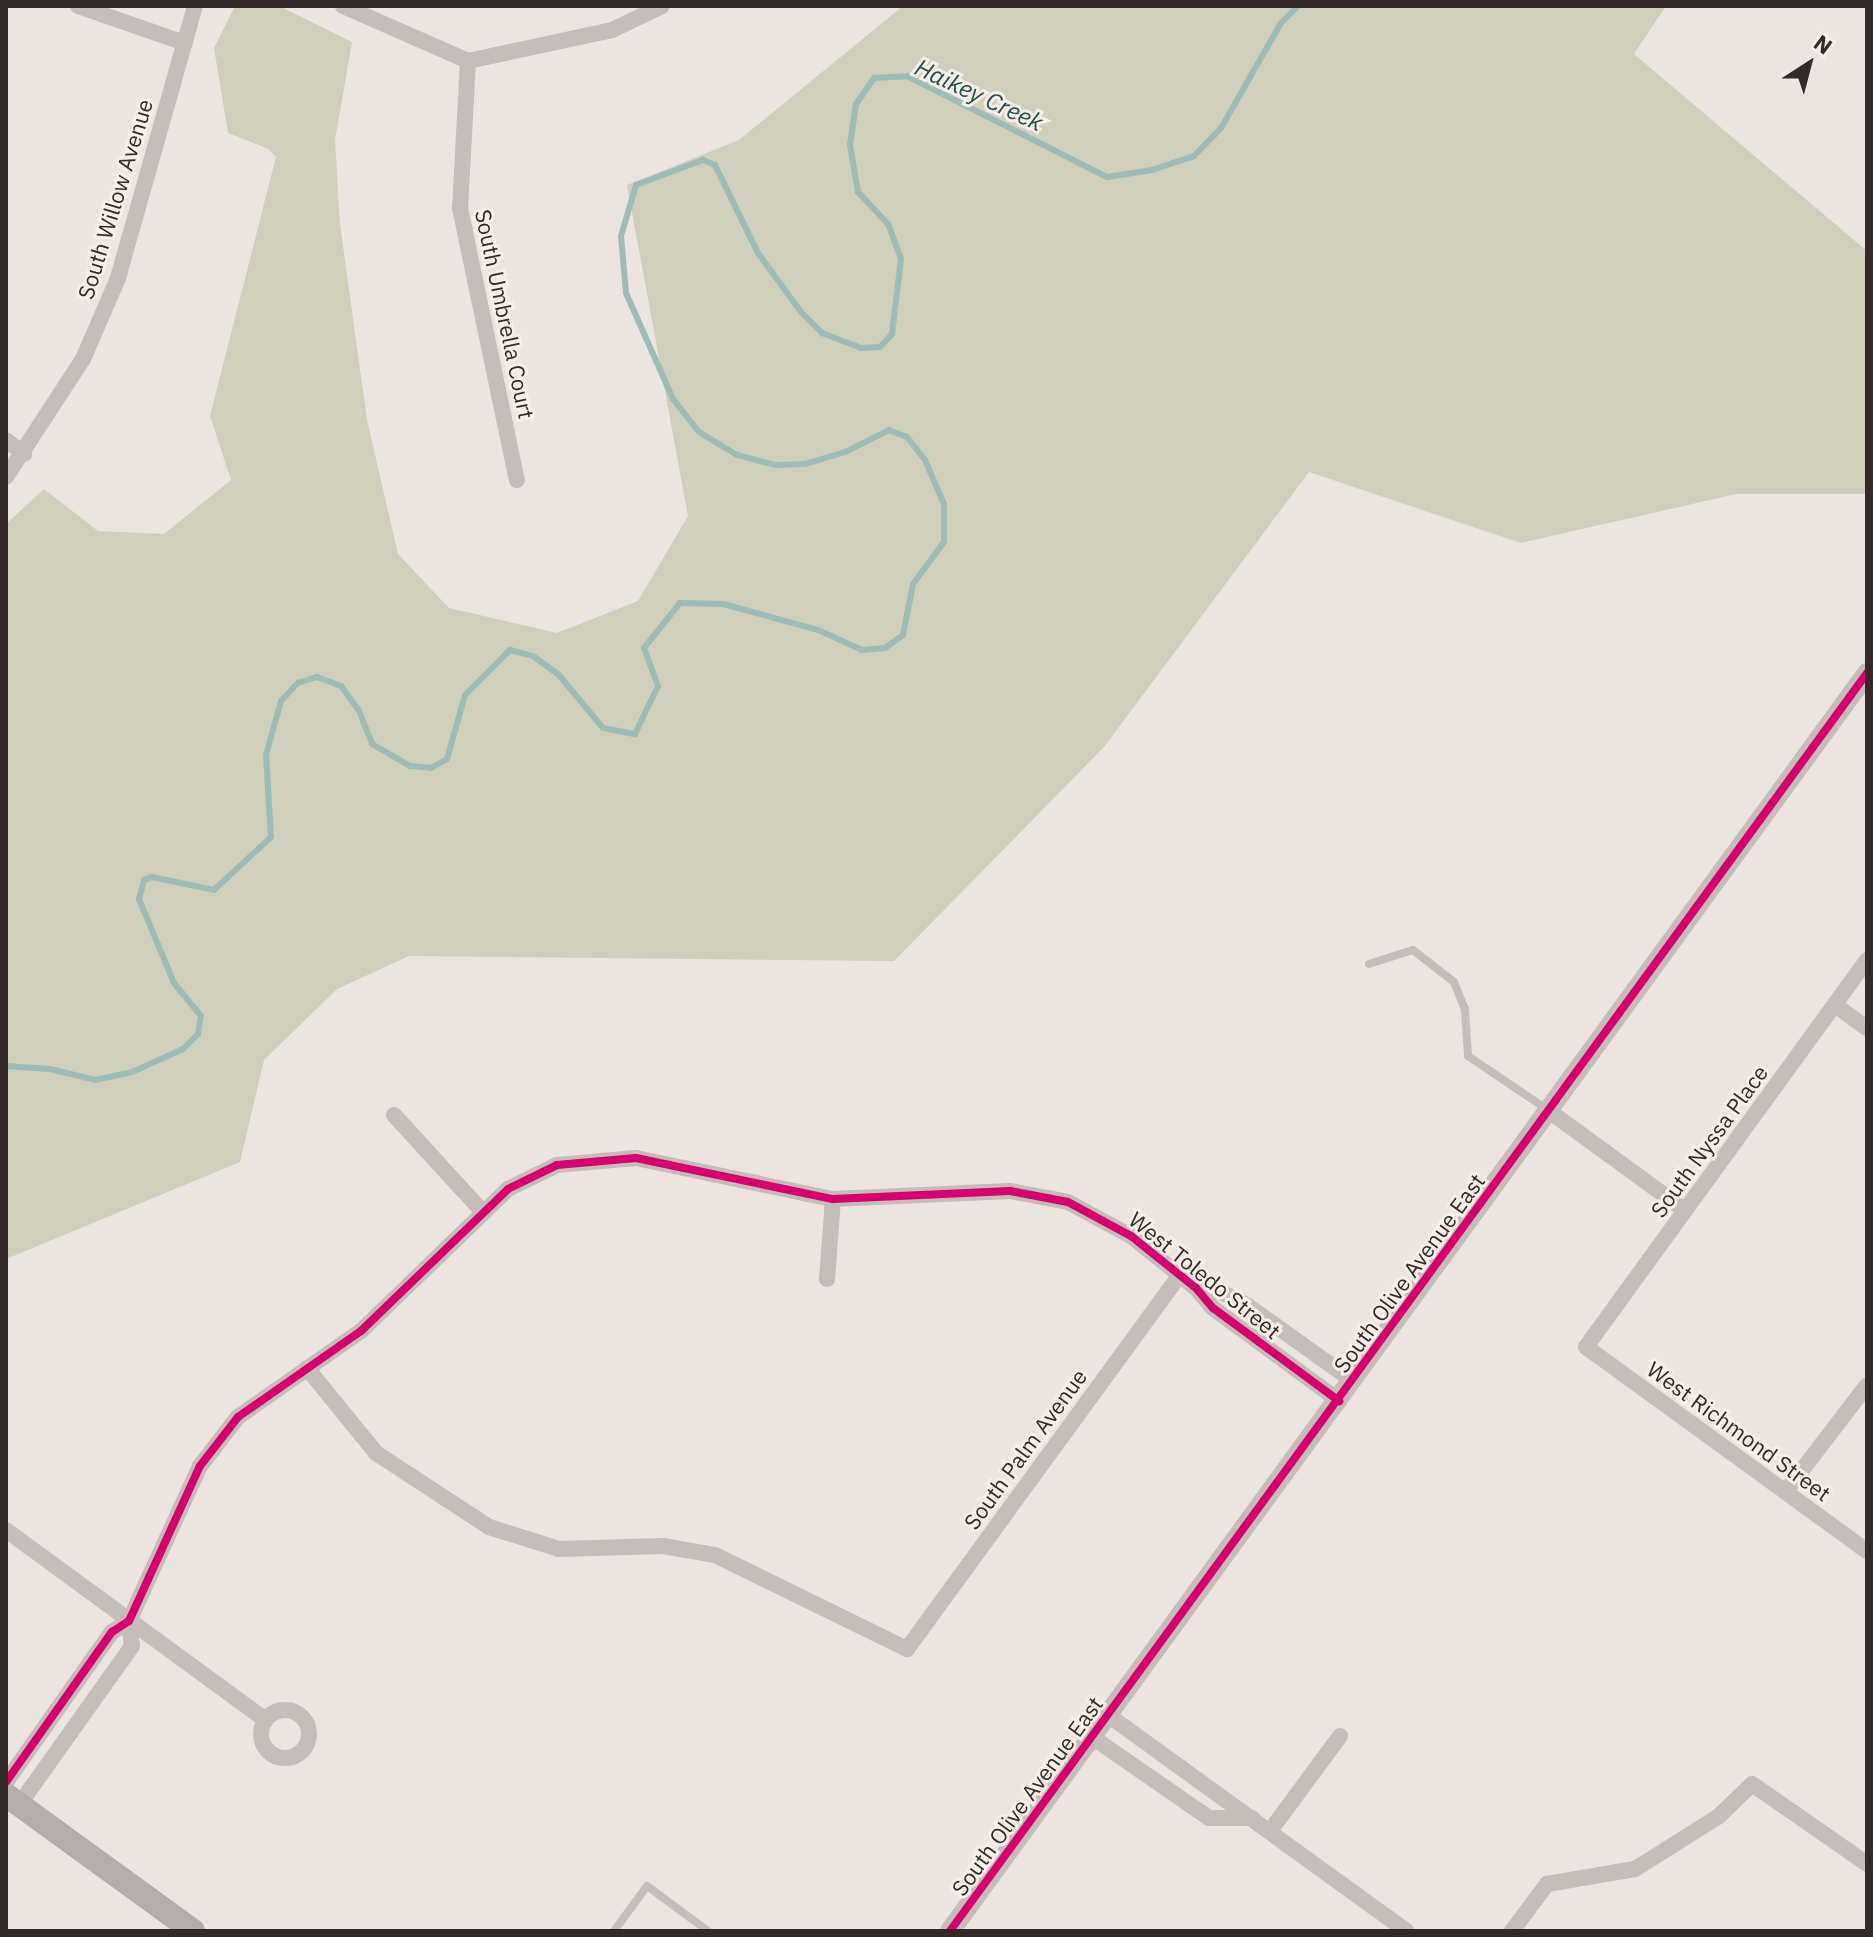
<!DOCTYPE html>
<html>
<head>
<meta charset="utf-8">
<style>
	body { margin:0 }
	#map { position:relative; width:1873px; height:1937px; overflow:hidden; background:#ebe4e1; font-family:"IBM Plex Sans",sans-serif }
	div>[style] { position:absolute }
	.green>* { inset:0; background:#cfcfbc }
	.stream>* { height:6px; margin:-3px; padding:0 3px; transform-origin:3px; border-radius:3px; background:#9fbbb6 }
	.service>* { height:8px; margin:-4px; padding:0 4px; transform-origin:4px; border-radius:4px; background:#c4bdba }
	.minor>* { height:16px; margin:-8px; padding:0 8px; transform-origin:8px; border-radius:8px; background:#c4bdba }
	.minor>.ring { margin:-8px; padding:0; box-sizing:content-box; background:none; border:16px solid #c4bdba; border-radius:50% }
	.tertiary>* { height:20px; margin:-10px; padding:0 10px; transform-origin:10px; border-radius:10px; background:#c4bdba }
	.secondary>* { height:24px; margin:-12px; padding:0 12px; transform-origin:12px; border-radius:12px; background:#b5adab }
	.cycleway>* { height:8px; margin:-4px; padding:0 4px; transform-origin:4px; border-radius:4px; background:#d6006c }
	span { translate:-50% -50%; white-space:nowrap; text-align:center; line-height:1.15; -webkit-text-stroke:6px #f7eee9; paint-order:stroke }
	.street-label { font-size:22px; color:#342a29 }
	.water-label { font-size:24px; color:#23514c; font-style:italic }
	.frame { position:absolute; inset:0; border:8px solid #342a29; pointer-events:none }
	.north { position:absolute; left:1769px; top:24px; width:80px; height:80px; -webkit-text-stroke:6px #f7eee9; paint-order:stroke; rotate:36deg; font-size:22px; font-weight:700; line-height:32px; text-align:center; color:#342a29 }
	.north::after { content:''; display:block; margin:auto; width:28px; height:36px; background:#342a29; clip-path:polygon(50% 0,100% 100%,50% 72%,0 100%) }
</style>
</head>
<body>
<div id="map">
	<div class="green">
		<i style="clip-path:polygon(903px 6px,1666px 6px,1634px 54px,1867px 251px,1867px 494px,1736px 494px,1521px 543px,1309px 472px,1104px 747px,894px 961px,409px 956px,337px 989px,264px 1060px,240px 1162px,6px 1259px,6px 524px,44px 489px,98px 531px,164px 534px,231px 480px,210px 416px,276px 157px,269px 149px,228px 133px,214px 48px,234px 8px,281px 7px,352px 42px,335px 140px,340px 224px,367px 420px,398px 554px,449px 608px,557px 633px,638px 601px,688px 516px,627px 185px,739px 140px)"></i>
	</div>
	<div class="stream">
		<i style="left:6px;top:1066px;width:44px;rotate:3.9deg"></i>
		<i style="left:50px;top:1069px;width:46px;rotate:13.7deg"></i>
		<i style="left:95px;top:1080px;width:38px;rotate:-12deg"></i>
		<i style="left:132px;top:1072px;width:56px;rotate:-24.3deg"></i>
		<i style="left:183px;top:1049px;width:21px;rotate:-45deg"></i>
		<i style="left:198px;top:1034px;width:18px;rotate:-81deg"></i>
		<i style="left:201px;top:1016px;width:43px;rotate:-129.3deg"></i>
		<i style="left:174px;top:983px;width:91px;rotate:-112.6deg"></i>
		<i style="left:139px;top:899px;width:20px;rotate:-75deg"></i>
		<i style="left:144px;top:880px;width:9px;rotate:-21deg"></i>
		<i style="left:152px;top:877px;width:63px;rotate:11.8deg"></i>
		<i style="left:214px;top:890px;width:78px;rotate:-42.9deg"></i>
		<i style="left:271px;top:837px;width:82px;rotate:-93.5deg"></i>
		<i style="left:266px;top:755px;width:56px;rotate:-74.5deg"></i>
		<i style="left:281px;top:701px;width:25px;rotate:-47deg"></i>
		<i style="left:298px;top:683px;width:20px;rotate:-18deg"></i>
		<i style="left:317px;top:677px;width:26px;rotate:21deg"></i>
		<i style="left:341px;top:686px;width:31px;rotate:54deg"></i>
		<i style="left:359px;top:711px;width:35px;rotate:68deg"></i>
		<i style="left:372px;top:744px;width:44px;rotate:30.1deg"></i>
		<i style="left:410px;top:766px;width:21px;rotate:5deg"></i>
		<i style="left:431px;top:768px;width:18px;rotate:-29deg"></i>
		<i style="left:447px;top:759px;width:66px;rotate:-74.3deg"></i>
		<i style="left:465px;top:695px;width:64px;rotate:-45deg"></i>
		<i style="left:510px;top:650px;width:24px;rotate:15deg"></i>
		<i style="left:533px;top:656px;width:31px;rotate:36deg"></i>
		<i style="left:558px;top:674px;width:70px;rotate:50.2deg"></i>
		<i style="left:603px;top:728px;width:33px;rotate:11deg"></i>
		<i style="left:635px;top:734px;width:53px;rotate:-64.4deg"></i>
		<i style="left:658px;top:686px;width:40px;rotate:-110.2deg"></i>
		<i style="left:644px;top:648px;width:58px;rotate:-51.3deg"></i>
		<i style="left:680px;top:603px;width:43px;rotate:1.3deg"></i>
		<i style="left:723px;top:604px;width:98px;rotate:15.3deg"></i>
		<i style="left:818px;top:630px;width:48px;rotate:24.4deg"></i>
		<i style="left:862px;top:650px;width:23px;rotate:-5deg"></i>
		<i style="left:885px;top:648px;width:22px;rotate:-36deg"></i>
		<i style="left:903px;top:635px;width:52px;rotate:-78.9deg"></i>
		<i style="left:913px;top:584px;width:52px;rotate:-53.6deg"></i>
		<i style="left:944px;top:542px;width:38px;rotate:-90deg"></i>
		<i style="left:944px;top:504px;width:48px;rotate:-113.4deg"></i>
		<i style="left:925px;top:460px;width:29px;rotate:-128deg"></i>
		<i style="left:907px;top:437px;width:19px;rotate:-159deg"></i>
		<i style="left:889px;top:430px;width:49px;rotate:153.4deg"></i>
		<i style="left:845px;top:452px;width:42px;rotate:163.3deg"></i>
		<i style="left:805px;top:464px;width:30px;rotate:178deg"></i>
		<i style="left:775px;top:465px;width:39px;rotate:-165deg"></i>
		<i style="left:737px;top:455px;width:44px;rotate:-148.8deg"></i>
		<i style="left:699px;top:432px;width:42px;rotate:-128.2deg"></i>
		<i style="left:673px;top:399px;width:116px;rotate:-113.9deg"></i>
		<i style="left:626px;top:293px;width:57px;rotate:-95deg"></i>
		<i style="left:621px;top:236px;width:53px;rotate:-73.6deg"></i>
		<i style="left:636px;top:185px;width:72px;rotate:-20.5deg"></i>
		<i style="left:703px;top:160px;width:13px;rotate:23deg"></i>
		<i style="left:715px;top:165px;width:98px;rotate:64deg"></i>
		<i style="left:758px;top:253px;width:73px;rotate:53.9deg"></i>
		<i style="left:801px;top:312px;width:30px;rotate:45deg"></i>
		<i style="left:822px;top:333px;width:42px;rotate:21deg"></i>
		<i style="left:861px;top:348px;width:19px;rotate:-3deg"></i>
		<i style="left:880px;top:347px;width:18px;rotate:-47deg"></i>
		<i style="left:892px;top:334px;width:76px;rotate:-83.2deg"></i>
		<i style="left:901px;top:259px;width:37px;rotate:-110deg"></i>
		<i style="left:888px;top:224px;width:44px;rotate:-133.2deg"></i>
		<i style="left:858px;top:192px;width:48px;rotate:-99.7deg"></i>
		<i style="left:850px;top:145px;width:41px;rotate:-81.7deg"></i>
		<i style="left:856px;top:104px;width:32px;rotate:-55deg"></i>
		<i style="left:874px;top:78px;width:33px;rotate:-3deg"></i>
		<i style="left:907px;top:76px;width:224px;rotate:26.8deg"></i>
		<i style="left:1107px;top:177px;width:46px;rotate:-8.8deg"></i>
		<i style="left:1152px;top:170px;width:44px;rotate:-18.4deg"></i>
		<i style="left:1194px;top:156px;width:39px;rotate:-46deg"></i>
		<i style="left:1221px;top:128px;width:121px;rotate:-60.3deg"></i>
		<i style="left:1281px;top:23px;width:24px;rotate:-45deg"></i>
	</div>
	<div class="service">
		<i style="left:1369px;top:964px;width:46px;rotate:-17.7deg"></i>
		<i style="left:1413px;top:950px;width:52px;rotate:38deg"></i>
		<i style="left:1454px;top:982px;width:29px;rotate:68deg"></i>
		<i style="left:1465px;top:1009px;width:47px;rotate:86.3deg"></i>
		<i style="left:1468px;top:1056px;width:97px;rotate:34deg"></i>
		<i style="left:614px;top:1931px;width:56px;rotate:-53.7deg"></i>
		<i style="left:647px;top:1886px;width:76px;rotate:36.4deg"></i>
	</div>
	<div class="minor">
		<i style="left:78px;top:6px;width:113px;rotate:19.1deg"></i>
		<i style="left:343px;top:6px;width:137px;rotate:23.7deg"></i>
		<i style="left:468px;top:61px;width:147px;rotate:-12.1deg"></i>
		<i style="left:612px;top:30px;width:55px;rotate:-25.6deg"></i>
		<i style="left:468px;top:61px;width:147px;rotate:93.1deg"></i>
		<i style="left:460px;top:208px;width:278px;rotate:78.2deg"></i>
		<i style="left:6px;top:440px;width:23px;rotate:38deg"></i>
		<i style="left:6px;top:477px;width:141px;rotate:-56.9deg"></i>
		<i style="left:83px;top:359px;width:88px;rotate:-66.6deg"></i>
		<i style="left:118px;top:278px;width:283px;rotate:-74.2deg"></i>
		<i style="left:1867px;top:960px;width:478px;rotate:126deg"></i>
		<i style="left:1586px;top:1347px;width:347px;rotate:36deg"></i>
		<i style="left:1835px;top:1005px;width:39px;rotate:36deg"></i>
		<i style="left:1549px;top:1111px;width:168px;rotate:36.1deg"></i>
		<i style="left:394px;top:1115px;width:129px;rotate:47.5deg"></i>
		<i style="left:827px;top:1279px;width:80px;rotate:-85.7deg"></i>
		<i style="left:1196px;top:1288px;width:25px;rotate:9deg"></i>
		<i style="left:1221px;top:1292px;width:30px;rotate:27deg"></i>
		<i style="left:1248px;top:1306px;width:129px;rotate:35.5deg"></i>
		<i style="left:307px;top:1368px;width:109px;rotate:50.9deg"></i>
		<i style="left:376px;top:1453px;width:135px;rotate:33.2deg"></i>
		<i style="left:489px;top:1527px;width:73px;rotate:17.4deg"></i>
		<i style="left:559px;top:1549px;width:104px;rotate:-1.7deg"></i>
		<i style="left:663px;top:1546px;width:53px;rotate:9.8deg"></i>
		<i style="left:715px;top:1555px;width:214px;rotate:26.1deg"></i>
		<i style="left:907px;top:1649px;width:463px;rotate:-53.9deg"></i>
		<i style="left:1786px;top:1491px;width:133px;rotate:-52.6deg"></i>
		<i style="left:6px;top:1530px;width:322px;rotate:36.2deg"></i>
		<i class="ring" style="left:261px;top:1710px;width:32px;height:32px"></i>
		<i style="left:1108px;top:1715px;width:368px;rotate:35.9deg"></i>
		<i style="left:1092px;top:1737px;width:142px;rotate:34.7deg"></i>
		<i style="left:1209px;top:1818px;width:43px"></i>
		<i style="left:6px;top:1782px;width:184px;rotate:-54.8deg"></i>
		<i style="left:112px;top:1632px;width:20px;rotate:-33deg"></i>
		<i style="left:129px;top:1621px;width:170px;rotate:-65.4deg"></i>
		<i style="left:200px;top:1466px;width:62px;rotate:-52.2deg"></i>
		<i style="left:238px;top:1417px;width:150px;rotate:-35deg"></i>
		<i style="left:361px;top:1331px;width:204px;rotate:-44deg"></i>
		<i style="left:508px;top:1189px;width:55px;rotate:-26.1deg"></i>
		<i style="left:557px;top:1165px;width:79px;rotate:-5.1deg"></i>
		<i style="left:636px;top:1158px;width:201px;rotate:11.8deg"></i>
		<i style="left:833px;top:1199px;width:177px;rotate:-2.6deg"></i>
		<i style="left:1010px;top:1191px;width:59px;rotate:10.7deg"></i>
		<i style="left:1068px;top:1202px;width:72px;rotate:28.4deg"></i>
		<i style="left:1131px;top:1236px;width:83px;rotate:38.7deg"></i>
		<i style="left:1196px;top:1288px;width:26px;rotate:50deg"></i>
		<i style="left:1213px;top:1308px;width:157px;rotate:36.4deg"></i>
		<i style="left:19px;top:1805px;width:195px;rotate:-54.6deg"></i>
		<i style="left:132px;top:1646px;width:25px;rotate:-97deg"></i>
		<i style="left:1270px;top:1831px;width:118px;rotate:-53.6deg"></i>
		<i style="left:1512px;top:1931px;width:59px;rotate:-53.3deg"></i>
		<i style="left:1547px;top:1884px;width:89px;rotate:-9.7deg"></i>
		<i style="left:1635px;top:1869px;width:99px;rotate:-32.2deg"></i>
		<i style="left:1719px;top:1816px;width:46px;rotate:-44.1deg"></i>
		<i style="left:1752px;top:1784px;width:140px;rotate:34.8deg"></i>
	</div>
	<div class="tertiary">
		<i style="left:950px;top:1931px;width:1557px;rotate:-53.91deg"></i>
	</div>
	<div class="secondary">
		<i style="left:6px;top:1795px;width:231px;rotate:36deg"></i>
	</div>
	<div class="cycleway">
		<i style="left:6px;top:1782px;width:184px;rotate:-54.8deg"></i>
		<i style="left:112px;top:1632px;width:20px;rotate:-33deg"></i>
		<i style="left:129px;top:1621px;width:170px;rotate:-65.4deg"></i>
		<i style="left:200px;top:1466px;width:62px;rotate:-52.2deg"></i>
		<i style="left:238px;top:1417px;width:150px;rotate:-35deg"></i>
		<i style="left:361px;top:1331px;width:204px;rotate:-44deg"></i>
		<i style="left:508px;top:1189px;width:55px;rotate:-26.1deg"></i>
		<i style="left:557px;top:1165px;width:79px;rotate:-5.1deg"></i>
		<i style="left:636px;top:1158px;width:201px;rotate:11.8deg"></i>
		<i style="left:833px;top:1199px;width:177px;rotate:-2.6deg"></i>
		<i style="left:1010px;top:1191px;width:59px;rotate:10.7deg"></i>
		<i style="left:1068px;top:1202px;width:72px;rotate:28.4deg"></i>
		<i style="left:1131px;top:1236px;width:83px;rotate:38.7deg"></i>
		<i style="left:1196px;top:1288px;width:26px;rotate:50deg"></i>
		<i style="left:1213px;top:1308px;width:157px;rotate:36.4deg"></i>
		<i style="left:950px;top:1931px;width:1557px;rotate:-53.91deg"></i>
	</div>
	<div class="street-label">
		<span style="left:115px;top:199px;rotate:-73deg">South Willow Avenue</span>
		<span style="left:505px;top:314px;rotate:78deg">South Umbrella Court</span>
		<span style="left:1709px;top:1141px;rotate:-54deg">South Nyssa Place</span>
		<span style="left:1409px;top:1273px;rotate:-54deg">South Olive Avenue East</span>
		<span style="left:1205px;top:1275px;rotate:39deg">West Toledo Street</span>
		<span style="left:1739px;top:1431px;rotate:36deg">West Richmond Street</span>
		<span style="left:1025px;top:1449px;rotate:-54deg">South Palm Avenue</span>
		<span style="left:1027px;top:1796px;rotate:-54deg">South Olive Avenue East</span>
	</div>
	<div class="water-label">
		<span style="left:979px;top:95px;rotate:25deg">Haikey Creek</span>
	</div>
	<div class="frame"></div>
	<div class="north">N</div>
</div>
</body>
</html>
